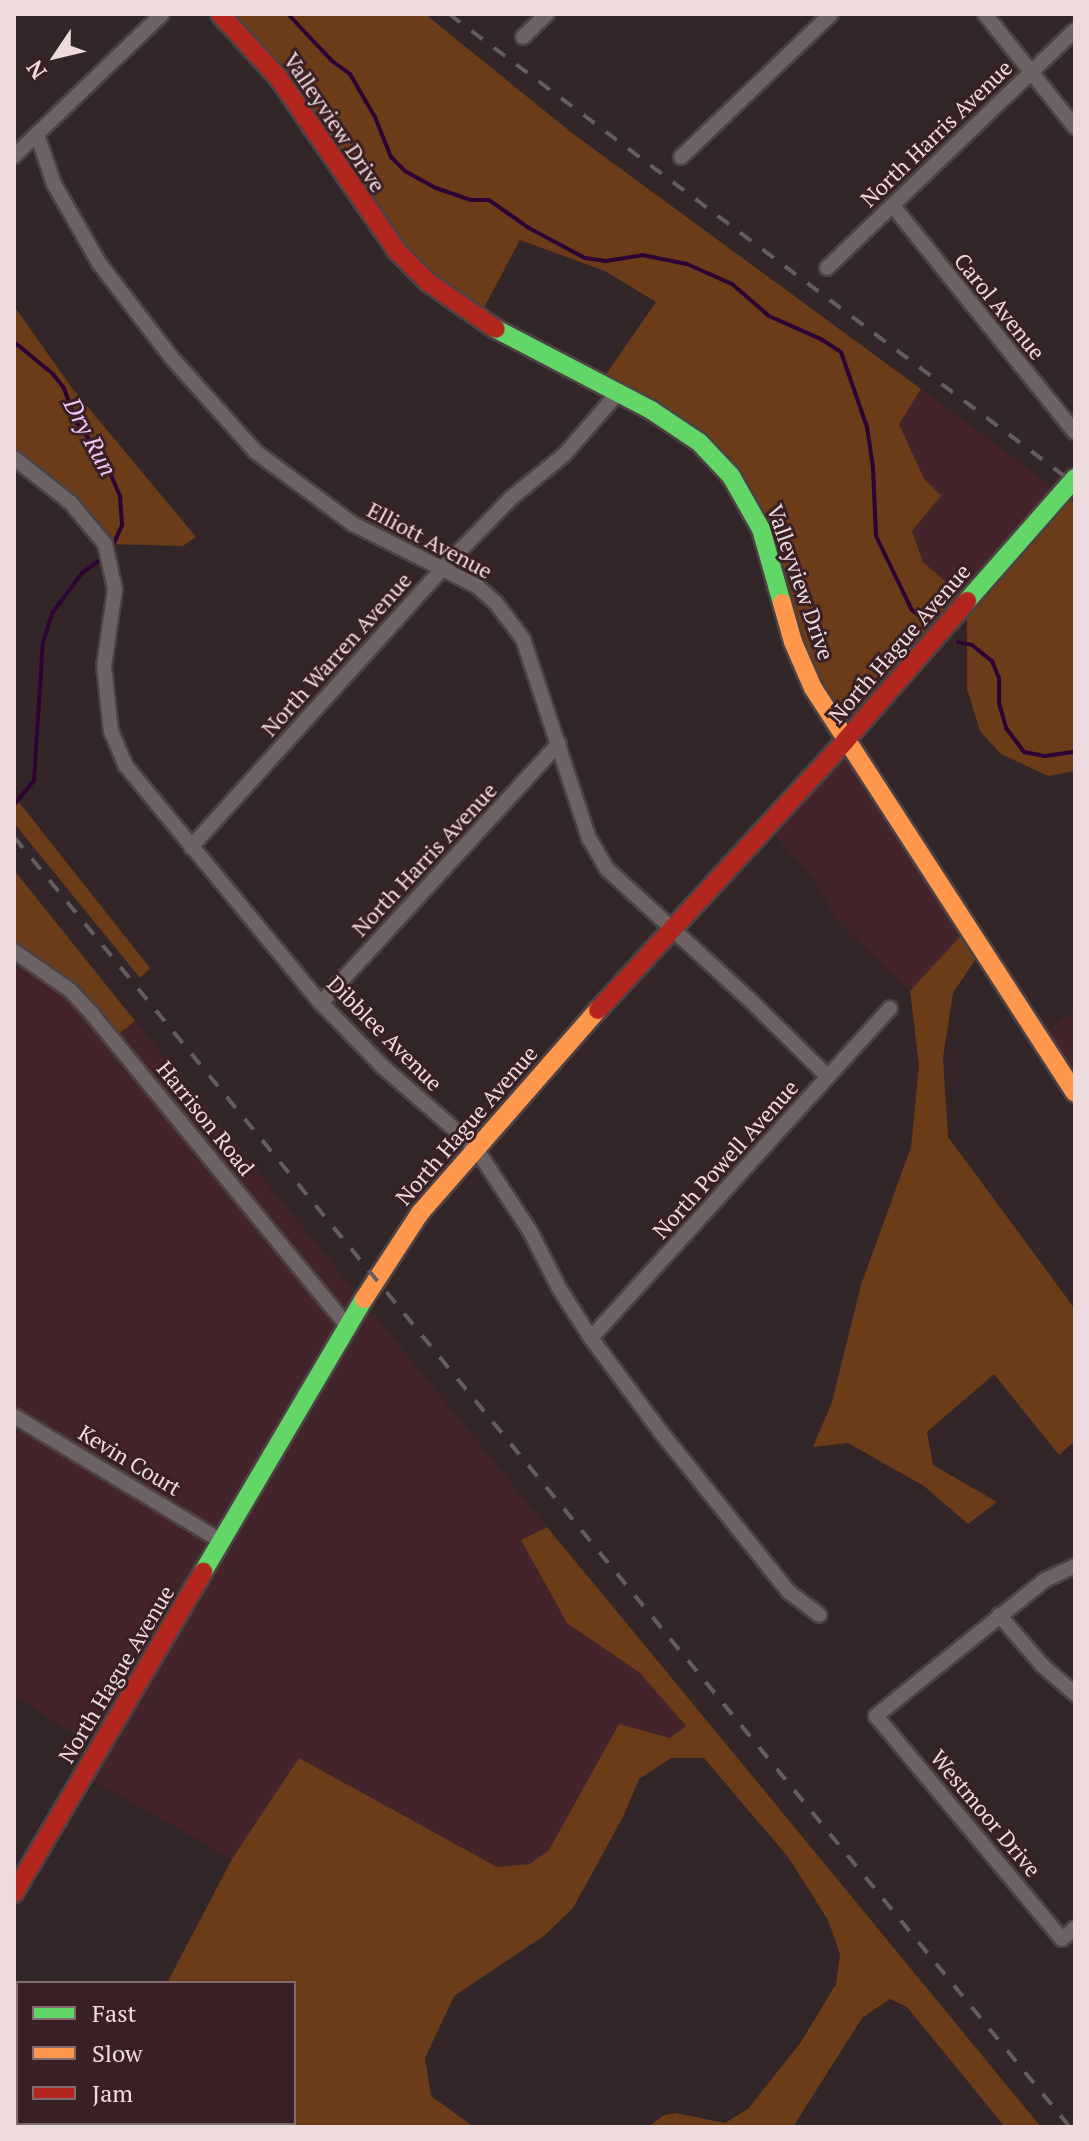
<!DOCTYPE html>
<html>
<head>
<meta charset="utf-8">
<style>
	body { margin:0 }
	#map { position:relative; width:1089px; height:2141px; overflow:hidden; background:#332628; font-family:"PT Serif",serif }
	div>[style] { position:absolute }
	.built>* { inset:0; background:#43242b }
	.green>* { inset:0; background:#6c3b18 }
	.stream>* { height:4px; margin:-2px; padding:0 2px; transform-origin:2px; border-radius:2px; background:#2d0334 }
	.roads { filter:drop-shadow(2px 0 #4c4143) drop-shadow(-2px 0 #4c4143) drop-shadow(0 2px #4c4143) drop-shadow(0 -2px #4c4143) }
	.street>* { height:14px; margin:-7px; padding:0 7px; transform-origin:7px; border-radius:7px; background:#6d6264 }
	.fast>* { height:18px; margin:-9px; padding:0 9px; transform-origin:9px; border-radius:9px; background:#63d668 }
	.slow>* { height:18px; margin:-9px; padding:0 9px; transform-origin:9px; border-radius:9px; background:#ff974d }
	.jam>* { height:18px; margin:-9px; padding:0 9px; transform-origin:9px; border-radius:9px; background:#b3261e }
	.rail>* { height:4px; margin-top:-2px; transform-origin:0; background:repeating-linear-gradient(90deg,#665c5e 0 14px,transparent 0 28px) }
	span { translate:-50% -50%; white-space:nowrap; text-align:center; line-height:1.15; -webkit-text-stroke:6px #392025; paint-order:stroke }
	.street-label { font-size:22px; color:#eddbde }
	.water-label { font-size:24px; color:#f1c7f9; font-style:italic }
	.frame { position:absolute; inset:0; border:16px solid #eddbde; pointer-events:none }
	.legend { position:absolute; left:16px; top:1981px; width:280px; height:144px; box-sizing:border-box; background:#392025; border:2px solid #816b6f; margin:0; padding:10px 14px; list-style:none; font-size:24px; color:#eddbde }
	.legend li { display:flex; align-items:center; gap:16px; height:40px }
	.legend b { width:40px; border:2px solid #816b6f }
	.north { position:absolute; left:16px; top:16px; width:80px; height:80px; -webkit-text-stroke:6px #392025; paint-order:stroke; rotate:235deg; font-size:22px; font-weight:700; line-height:32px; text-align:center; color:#eddbde }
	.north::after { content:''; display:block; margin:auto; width:28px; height:36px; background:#eddbde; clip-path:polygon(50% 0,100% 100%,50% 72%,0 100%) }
</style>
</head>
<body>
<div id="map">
	<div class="built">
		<i style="clip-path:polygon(921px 389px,1061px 493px,967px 600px,923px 562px,912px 531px,941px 496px,924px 479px,899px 424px)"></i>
		<i style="clip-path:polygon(845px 741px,968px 928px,910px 991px,838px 922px,814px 879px,766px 825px)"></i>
		<i style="clip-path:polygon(14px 951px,45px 971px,114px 1038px,135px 1021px,547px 1527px,521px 1540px,567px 1623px,640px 1673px,686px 1726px,670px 1738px,619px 1724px,549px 1851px,530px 1864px,497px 1867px,299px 1758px,232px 1859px,83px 1775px,98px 1750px,14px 1695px)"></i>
		<i style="clip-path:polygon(1075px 1009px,1075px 1093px,1039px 1039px)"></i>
	</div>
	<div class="green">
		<i style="clip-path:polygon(220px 14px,425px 14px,572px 133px,921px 389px,899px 424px,924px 479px,941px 496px,912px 531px,923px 562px,967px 600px,1061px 493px,1075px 503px,1075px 771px,1048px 776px,1001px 754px,980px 731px,967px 689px,967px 602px,845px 741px,813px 688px,767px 551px,722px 465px,600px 383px,656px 302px,605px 271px,520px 240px,478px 319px,429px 283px)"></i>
		<i style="clip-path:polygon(14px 306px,72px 388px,196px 537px,183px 546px,105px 544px,14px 458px)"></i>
		<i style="clip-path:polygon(14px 796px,150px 968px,140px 978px,14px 823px)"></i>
		<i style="clip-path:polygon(14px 870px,135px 1021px,113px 1039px,92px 1014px,14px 951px)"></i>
		<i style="clip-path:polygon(968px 928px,981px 951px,953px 993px,943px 1058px,948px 1137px,1075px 1309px,1075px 1441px,1059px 1455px,994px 1374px,927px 1432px,933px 1465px,997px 1502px,968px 1524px,924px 1486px,848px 1443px,813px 1447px,832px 1402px,861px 1285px,911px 1147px,919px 1065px,910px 991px)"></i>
		<i style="clip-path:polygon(547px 1527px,684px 1693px,1041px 2127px,1005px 2127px,907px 2007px,890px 1999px,862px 2018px,793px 2127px,648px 2127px,664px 2115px,676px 2113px,725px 2123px,748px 2109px,801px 2042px,836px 1984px,840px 1954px,828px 1920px,788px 1857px,704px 1758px,671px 1758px,639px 1779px,623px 1817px,573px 1908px,545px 1935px,454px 1996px,425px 2058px,431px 2096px,474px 2127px,155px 2127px,158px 2123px,294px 2123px,294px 1983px,167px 1983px,232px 1859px,299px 1758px,497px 1867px,530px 1864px,549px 1850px,619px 1724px,670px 1738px,686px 1726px,640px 1673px,567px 1623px,521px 1540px)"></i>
	</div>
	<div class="stream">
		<i style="left:288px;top:14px;width:64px;rotate:46.9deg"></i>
		<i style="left:332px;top:61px;width:22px;rotate:36deg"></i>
		<i style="left:350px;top:74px;width:50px;rotate:59.8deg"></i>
		<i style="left:375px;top:117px;width:43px;rotate:68.2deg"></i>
		<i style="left:391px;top:157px;width:20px;rotate:45deg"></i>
		<i style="left:405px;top:171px;width:35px;rotate:29deg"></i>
		<i style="left:436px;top:188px;width:37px;rotate:19deg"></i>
		<i style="left:471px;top:200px;width:18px"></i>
		<i style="left:489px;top:200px;width:49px;rotate:35deg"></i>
		<i style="left:529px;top:228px;width:64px;rotate:28.2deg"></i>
		<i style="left:585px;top:258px;width:21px;rotate:8deg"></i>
		<i style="left:606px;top:261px;width:36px;rotate:-9deg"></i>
		<i style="left:642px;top:255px;width:46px;rotate:11.3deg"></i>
		<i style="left:687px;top:264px;width:49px;rotate:24deg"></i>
		<i style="left:732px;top:284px;width:49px;rotate:40.9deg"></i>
		<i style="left:769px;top:316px;width:57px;rotate:23.9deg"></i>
		<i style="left:821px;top:339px;width:24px;rotate:33deg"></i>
		<i style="left:841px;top:352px;width:79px;rotate:70.9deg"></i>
		<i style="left:867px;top:427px;width:40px;rotate:81.5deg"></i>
		<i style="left:873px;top:467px;width:69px;rotate:87.5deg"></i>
		<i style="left:876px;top:536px;width:82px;rotate:64.1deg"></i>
		<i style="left:912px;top:610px;width:21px;rotate:39deg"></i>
		<i style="left:14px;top:342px;width:50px;rotate:39.4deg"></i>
		<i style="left:53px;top:374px;width:18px;rotate:52deg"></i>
		<i style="left:64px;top:388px;width:36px;rotate:71deg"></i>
		<i style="left:76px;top:422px;width:44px;rotate:52.4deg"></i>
		<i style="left:103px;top:457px;width:43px;rotate:66.4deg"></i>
		<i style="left:120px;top:496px;width:29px;rotate:86deg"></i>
		<i style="left:122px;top:525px;width:30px;rotate:114deg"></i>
		<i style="left:958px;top:642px;width:14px;rotate:12deg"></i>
		<i style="left:972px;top:645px;width:26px;rotate:39deg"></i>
		<i style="left:992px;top:661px;width:18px;rotate:68deg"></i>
		<i style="left:999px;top:678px;width:25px;rotate:90deg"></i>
		<i style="left:999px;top:703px;width:26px;rotate:74deg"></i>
		<i style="left:1006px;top:728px;width:30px;rotate:53deg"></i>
		<i style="left:1024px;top:752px;width:21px;rotate:11deg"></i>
		<i style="left:1045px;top:756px;width:30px;rotate:-8deg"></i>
		<i style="left:14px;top:805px;width:32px;rotate:-51deg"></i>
		<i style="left:34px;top:780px;width:138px;rotate:-86.3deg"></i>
		<i style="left:43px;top:642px;width:32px;rotate:-72deg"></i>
		<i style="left:53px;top:612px;width:49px;rotate:-53.4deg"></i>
		<i style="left:82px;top:573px;width:26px;rotate:-36deg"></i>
	</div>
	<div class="roads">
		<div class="street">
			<i style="left:985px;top:14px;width:144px;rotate:51.5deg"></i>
			<i style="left:523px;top:37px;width:33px;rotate:-44deg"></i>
			<i style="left:37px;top:134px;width:53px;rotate:71.2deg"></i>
			<i style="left:54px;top:184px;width:91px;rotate:60.3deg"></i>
			<i style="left:99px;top:263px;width:118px;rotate:52.5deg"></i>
			<i style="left:171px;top:357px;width:127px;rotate:48.2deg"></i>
			<i style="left:256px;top:452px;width:121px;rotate:36.6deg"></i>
			<i style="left:353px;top:524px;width:139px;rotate:26.6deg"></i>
			<i style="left:477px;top:586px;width:25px;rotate:42deg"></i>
			<i style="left:496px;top:603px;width:45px;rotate:53.1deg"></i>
			<i style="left:523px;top:639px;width:210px;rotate:71.7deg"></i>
			<i style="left:589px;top:838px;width:36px;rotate:60deg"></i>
			<i style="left:607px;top:869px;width:191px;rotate:42.5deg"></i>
			<i style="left:748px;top:998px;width:112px;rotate:44.6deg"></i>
			<i style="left:14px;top:156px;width:205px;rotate:-43.8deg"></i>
			<i style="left:681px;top:157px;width:207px;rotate:-43.6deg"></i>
			<i style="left:893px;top:206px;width:290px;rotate:51.2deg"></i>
			<i style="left:827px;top:268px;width:344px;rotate:-43.8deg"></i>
			<i style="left:14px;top:458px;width:71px;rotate:38.2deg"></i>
			<i style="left:70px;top:502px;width:55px;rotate:50.2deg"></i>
			<i style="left:105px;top:544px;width:46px;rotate:77.5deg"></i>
			<i style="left:115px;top:589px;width:78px;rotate:98.1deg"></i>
			<i style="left:104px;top:666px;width:65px;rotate:83.9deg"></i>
			<i style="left:111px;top:731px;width:38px;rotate:67deg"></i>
			<i style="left:126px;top:766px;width:307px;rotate:50.6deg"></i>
			<i style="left:321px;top:1003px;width:88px;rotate:45.9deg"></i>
			<i style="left:382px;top:1066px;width:123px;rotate:41.1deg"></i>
			<i style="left:475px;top:1147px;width:100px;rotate:56.8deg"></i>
			<i style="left:530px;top:1231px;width:64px;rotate:63deg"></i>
			<i style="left:559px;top:1288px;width:59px;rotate:57.4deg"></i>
			<i style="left:591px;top:1338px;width:116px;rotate:53.4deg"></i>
			<i style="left:660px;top:1431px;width:206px;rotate:51.3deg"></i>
			<i style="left:789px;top:1592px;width:38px;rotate:37deg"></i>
			<i style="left:191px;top:847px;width:375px;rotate:-47.9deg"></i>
			<i style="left:442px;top:569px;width:99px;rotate:-45.8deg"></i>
			<i style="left:511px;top:498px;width:68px;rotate:-39.1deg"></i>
			<i style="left:564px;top:455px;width:82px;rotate:-48.9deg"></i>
			<i style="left:14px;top:951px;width:68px;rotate:34.9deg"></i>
			<i style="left:70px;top:990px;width:33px;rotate:47deg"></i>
			<i style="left:92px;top:1014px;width:406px;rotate:50.7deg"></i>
			<i style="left:321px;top:1003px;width:352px;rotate:-47.5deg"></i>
			<i style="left:591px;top:1338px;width:445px;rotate:-47.8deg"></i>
			<i style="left:14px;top:1416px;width:244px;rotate:31.1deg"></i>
			<i style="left:1075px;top:1566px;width:33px;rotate:155deg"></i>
			<i style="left:1045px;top:1580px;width:217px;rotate:141.2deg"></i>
			<i style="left:876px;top:1716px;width:290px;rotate:50.2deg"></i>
			<i style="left:1062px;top:1939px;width:17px;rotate:-40deg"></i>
			<i style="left:999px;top:1615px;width:67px;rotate:49.2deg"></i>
			<i style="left:1043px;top:1666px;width:43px;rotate:41.2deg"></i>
		</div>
		<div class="fast">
			<i style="left:496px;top:329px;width:175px;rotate:27.6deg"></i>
			<i style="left:651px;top:410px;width:58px;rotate:33.7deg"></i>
			<i style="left:699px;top:442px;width:47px;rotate:46.7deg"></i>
			<i style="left:731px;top:476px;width:61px;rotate:60.5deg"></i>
			<i style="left:761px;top:529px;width:77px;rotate:74.2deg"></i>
			<i style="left:967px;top:601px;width:164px;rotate:-48.7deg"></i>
			<i style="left:203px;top:1572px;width:317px;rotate:-59.5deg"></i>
		</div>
		<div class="slow">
			<i style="left:782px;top:603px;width:41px;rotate:74.2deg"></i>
			<i style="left:793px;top:642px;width:50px;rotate:66.5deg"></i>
			<i style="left:813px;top:688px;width:482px;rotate:57.1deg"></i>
			<i style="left:364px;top:1299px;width:103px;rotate:-56.9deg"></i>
			<i style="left:420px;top:1213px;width:270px;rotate:-48.8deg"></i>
		</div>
		<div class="jam">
			<i style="left:220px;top:14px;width:86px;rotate:47.4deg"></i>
			<i style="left:278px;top:77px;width:211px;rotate:55.6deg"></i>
			<i style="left:397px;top:251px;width:45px;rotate:45deg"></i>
			<i style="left:429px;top:283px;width:81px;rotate:34.5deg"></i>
			<i style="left:598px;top:1010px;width:365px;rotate:-47.4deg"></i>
			<i style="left:845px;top:741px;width:186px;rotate:-48.9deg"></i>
			<i style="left:14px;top:1893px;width:373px;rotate:-59.5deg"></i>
		</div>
	</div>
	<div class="rail">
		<i style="left:449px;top:14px;width:783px;rotate:36.9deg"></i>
		<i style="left:14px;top:837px;width:1667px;rotate:50.7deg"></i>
	</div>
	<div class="street-label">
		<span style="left:335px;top:122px;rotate:56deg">Valleyview Drive</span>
		<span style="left:936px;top:133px;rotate:-44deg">North Harris Avenue</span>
		<span style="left:1000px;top:306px;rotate:51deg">Carol Avenue</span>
		<span style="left:430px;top:540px;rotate:28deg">Elliott Avenue</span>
		<span style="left:801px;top:582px;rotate:71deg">Valleyview Drive</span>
		<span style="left:899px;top:643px;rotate:-49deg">North Hague Avenue</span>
		<span style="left:336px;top:654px;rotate:-48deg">North Warren Avenue</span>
		<span style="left:424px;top:859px;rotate:-47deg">North Harris Avenue</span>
		<span style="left:385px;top:1033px;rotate:45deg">Dibblee Avenue</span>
		<span style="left:206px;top:1118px;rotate:51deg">Harrison Road</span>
		<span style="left:466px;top:1125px;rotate:-49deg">North Hague Avenue</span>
		<span style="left:725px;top:1159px;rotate:-48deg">North Powell Avenue</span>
		<span style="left:130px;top:1460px;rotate:31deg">Kevin Court</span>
		<span style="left:116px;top:1674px;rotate:-59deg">North Hague Avenue</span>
		<span style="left:986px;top:1813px;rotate:50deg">Westmoor Drive</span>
	</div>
	<div class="water-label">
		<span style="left:90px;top:437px;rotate:62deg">Dry Run</span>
	</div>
	<div class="frame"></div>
	<ul class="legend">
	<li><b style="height:10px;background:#63d668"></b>Fast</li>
	<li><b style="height:10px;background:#ff974d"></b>Slow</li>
	<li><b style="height:10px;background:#b3261e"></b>Jam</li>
	</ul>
	<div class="north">N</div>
</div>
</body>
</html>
